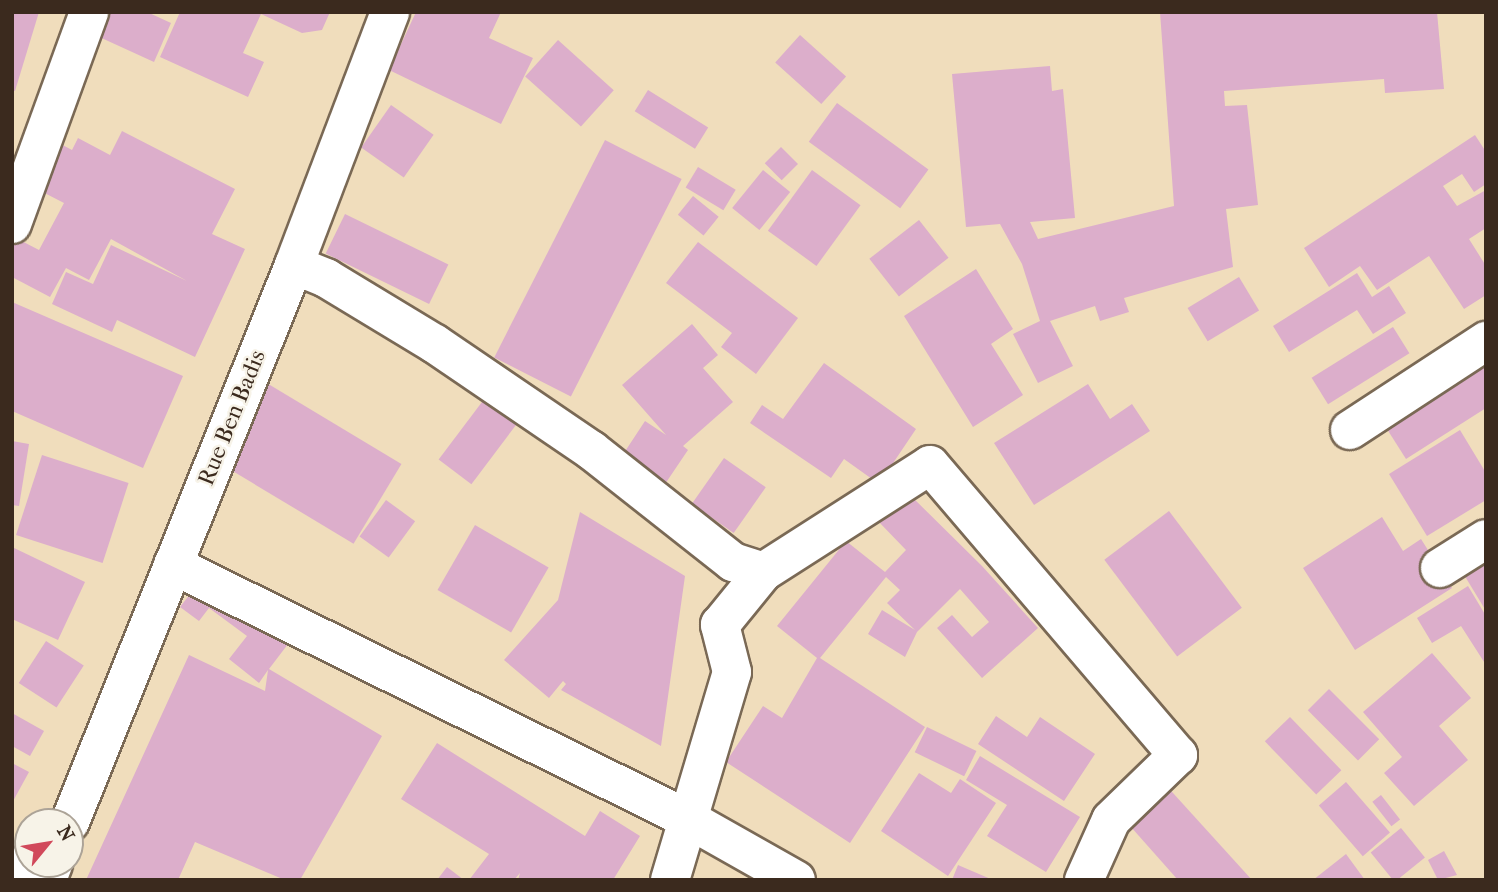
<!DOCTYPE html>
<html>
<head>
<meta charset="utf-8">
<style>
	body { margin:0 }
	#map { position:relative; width:1498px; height:892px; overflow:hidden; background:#f0ddbc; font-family:"IM FELL French Canon",serif }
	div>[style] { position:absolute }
	.building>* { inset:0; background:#dcaecb; transform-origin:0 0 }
	.roads { filter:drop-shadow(2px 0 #7a6955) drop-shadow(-2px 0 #7a6955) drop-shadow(0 2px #7a6955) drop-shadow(0 -2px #7a6955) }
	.street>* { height:38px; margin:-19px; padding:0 19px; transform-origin:19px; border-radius:19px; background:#fff }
	.primary>* { height:38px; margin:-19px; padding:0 19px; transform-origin:19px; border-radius:19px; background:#fff }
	span { translate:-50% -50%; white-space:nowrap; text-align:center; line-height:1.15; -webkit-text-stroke:5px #f7f3e8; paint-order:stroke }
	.street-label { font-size:23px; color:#3b2a1e }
	.frame { position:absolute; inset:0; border:14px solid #3b2a1e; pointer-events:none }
	.north { position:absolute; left:14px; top:808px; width:70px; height:70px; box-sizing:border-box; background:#f7f3e8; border:2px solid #aca397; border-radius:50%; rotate:60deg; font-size:19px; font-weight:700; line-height:28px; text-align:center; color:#3b2a1e }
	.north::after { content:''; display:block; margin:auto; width:24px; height:32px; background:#d1495b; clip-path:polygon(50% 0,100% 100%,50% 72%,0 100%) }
</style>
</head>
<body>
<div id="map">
	<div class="building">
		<i style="clip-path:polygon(12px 12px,39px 12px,15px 91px,12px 90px)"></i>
		<i style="clip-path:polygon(93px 12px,147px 12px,171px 23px,154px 62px,84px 30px)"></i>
		<i style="clip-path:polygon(180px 12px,330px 12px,322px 30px,302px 33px,261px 14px,243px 53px,264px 62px,248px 97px,160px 57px)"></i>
		<i style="clip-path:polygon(416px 12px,501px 12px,489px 38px,533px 58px,501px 124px,389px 70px)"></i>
		<i style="clip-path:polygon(1160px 12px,1437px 12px,1444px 89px,1385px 93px,1384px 79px,1224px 91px,1225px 106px,1247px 105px,1258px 205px,1226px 209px,1233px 267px,1124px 298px,1129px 312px,1100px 321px,1095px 306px,1050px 321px,1073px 366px,1038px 383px,1013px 334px,1040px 321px,1022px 264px,1000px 224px,966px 227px,952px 74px,1050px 66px,1052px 91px,1063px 89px,1075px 218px,1030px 222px,1038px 239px,1174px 206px)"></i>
		<i style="left:800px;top:35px;width:62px;height:37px;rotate:42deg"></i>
		<i style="left:558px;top:40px;width:75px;height:49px;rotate:42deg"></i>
		<i style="left:648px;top:90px;width:71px;height:25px;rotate:32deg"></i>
		<i style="left:837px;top:103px;width:113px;height:48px;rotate:36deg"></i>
		<i style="left:391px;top:105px;width:52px;height:52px;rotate:35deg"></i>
		<i style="clip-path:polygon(122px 131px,235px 189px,212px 234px,245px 249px,195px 357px,117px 320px,112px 332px,52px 304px,66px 272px,93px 284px,111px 245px,187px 281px,111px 239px,89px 280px,66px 268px,50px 297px,12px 277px,12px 236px,39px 250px,64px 203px,29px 185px,53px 140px,72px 150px,78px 138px,110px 155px)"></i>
		<i style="clip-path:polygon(1475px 135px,1486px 152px,1486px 184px,1474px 192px,1462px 174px,1443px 186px,1457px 206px,1486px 190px,1486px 228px,1469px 239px,1486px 266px,1486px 295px,1464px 309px,1429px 256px,1377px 290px,1360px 266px,1329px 287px,1304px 248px)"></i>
		<i style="left:605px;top:140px;width:86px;height:244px;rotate:27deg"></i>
		<i style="left:781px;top:147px;width:24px;height:23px;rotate:45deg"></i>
		<i style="left:698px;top:167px;width:44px;height:24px;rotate:31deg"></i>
		<i style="left:763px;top:170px;width:35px;height:49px;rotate:39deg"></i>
		<i style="left:812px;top:170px;width:60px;height:75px;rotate:36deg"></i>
		<i style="left:693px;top:196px;width:33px;height:24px;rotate:39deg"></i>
		<i style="left:345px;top:214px;width:115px;height:44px;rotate:26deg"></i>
		<i style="left:919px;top:220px;width:48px;height:63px;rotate:52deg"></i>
		<i style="clip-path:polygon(698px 242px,798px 318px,756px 374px,721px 347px,732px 333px,666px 283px)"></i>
		<i style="clip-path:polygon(976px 269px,1013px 329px,991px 344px,1023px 395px,973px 427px,904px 316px)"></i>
		<i style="clip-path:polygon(1357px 273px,1372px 297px,1389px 286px,1406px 313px,1373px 334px,1357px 310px,1289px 352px,1273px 326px)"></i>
		<i style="left:1239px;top:277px;width:39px;height:60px;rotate:59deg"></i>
		<i style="clip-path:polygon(12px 302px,183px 376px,143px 468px,12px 411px)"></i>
		<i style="clip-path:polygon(1486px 320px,1486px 408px,1406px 459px,1366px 396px)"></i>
		<i style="clip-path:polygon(692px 324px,718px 355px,703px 368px,733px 402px,683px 446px,688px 450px,663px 487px,620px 459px,645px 421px,666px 435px,622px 385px)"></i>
		<i style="left:1393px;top:327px;width:31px;height:96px;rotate:58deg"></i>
		<i style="clip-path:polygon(824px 363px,916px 429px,879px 484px,844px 459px,831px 478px,750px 423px,762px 405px,783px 419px)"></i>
		<i style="left:260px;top:379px;width:165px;height:93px;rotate:31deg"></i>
		<i style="clip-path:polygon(1088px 384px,1110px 419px,1132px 404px,1150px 431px,1034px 505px,994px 443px)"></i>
		<i style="left:488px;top:394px;width:41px;height:82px;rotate:37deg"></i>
		<i style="clip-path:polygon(1460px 430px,1486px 473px,1486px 500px,1427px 536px,1389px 474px)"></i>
		<i style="clip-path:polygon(12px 441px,29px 444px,19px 506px,12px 505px)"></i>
		<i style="left:42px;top:455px;width:91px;height:84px;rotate:18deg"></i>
		<i style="left:724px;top:458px;width:51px;height:56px;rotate:35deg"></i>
		<i style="clip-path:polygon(906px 491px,982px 566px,1038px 628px,982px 678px,937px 628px,952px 615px,972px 637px,989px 622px,960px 589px,917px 632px,905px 657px,868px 634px,882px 610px,915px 630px,887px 603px,900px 590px,886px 577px,820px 658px,925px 727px,850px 843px,726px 762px,763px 706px,782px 718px,817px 658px,777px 626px,846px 541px,885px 572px,906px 550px,877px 520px)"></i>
		<i style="left:386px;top:500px;width:36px;height:45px;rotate:36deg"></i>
		<i style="left:1169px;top:511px;width:121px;height:81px;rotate:53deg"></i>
		<i style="clip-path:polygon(580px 512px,685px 576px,661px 746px,561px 690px,566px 684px,563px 681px,549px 698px,504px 660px,558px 600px)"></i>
		<i style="clip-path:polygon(1382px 517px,1403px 551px,1421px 539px,1452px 588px,1355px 650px,1303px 568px)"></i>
		<i style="left:475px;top:525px;width:85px;height:75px;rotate:30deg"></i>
		<i style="clip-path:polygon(1486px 527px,1486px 611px,1449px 550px)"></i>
		<i style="clip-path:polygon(12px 547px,85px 582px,58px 640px,12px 619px)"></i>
		<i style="clip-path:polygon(215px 562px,301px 627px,269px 669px,382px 736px,300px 880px,285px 880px,195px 842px,178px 880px,86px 880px,189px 655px,265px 691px,268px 670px,259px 683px,229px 659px,247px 636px,209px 608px,199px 621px,180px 607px)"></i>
		<i style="clip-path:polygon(1468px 586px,1486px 616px,1486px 665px,1461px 626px,1432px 643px,1417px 618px)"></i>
		<i style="left:46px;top:641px;width:45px;height:50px;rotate:33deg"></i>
		<i style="clip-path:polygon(1432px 653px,1471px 698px,1439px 726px,1468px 760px,1414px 806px,1384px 773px,1402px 757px,1363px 712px)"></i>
		<i style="left:1329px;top:689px;width:71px;height:30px;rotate:45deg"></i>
		<i style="clip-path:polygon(12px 713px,44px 731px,30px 756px,12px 746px)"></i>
		<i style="clip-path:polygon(996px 716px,1027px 737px,1040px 717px,1095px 754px,1064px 801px,978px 744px)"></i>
		<i style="left:1290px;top:717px;width:74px;height:35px;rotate:46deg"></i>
		<i style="left:927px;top:727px;width:55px;height:28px;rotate:26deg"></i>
		<i style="clip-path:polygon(437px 743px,585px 836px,600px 811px,640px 836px,613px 880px,518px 880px,520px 873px,514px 880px,469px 880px,489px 854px,401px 799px)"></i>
		<i style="clip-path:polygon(980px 756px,1080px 817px,1046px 872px,987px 836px,1007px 805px,966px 780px)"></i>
		<i style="clip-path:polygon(12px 763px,29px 772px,12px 803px)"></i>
		<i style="clip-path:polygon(919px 773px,951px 793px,960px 779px,996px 803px,948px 876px,881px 831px)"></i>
		<i style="clip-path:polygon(1163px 782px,1252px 880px,1178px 880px,1123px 818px)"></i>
		<i style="left:1346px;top:782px;width:67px;height:36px;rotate:49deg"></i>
		<i style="left:1381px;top:795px;width:31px;height:11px;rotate:52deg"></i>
		<i style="left:1401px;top:828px;width:38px;height:39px;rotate:51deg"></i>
		<i style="clip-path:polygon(1444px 851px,1457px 875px,1438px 880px,1428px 860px)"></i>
		<i style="clip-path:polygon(1346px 854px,1365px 880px,1313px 880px)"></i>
		<i style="clip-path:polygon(958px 865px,993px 880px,952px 880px)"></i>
		<i style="clip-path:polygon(447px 867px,464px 880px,437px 880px)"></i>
	</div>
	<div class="roads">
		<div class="street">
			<i style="left:12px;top:224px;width:226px;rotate:-70deg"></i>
			<i style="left:294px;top:265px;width:35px;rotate:22deg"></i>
			<i style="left:326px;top:278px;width:127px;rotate:31.2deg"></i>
			<i style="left:435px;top:344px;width:189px;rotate:34.2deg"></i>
			<i style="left:591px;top:450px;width:181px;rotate:38.3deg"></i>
			<i style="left:733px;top:562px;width:32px;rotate:18deg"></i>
			<i style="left:1350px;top:430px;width:163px;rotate:-33.2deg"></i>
			<i style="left:173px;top:565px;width:574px;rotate:26.25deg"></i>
			<i style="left:688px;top:819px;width:124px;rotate:29.5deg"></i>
			<i style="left:1440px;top:568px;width:54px;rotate:-32.2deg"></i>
			<i style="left:12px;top:867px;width:35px;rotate:22deg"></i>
			<i style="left:670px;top:880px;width:217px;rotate:-73.4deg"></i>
			<i style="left:732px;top:672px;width:49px;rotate:-104.3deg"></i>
			<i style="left:720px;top:625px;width:68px;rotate:-50.9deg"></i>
			<i style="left:763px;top:572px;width:198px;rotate:-32.6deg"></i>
			<i style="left:930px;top:465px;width:382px;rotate:49.5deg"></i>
			<i style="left:1178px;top:755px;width:93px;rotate:135.9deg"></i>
			<i style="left:1111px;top:820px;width:66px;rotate:114.2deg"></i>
		</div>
		<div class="primary">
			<i style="left:70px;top:822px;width:600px;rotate:-68.09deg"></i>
			<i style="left:294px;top:265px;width:271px;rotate:-69.2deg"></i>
			<i style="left:47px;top:880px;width:17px;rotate:-69deg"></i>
		</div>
	</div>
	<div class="street-label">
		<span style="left:232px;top:418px;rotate:-68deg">Rue Ben Badis</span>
	</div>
	<div class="frame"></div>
	<div class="north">N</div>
</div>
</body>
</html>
